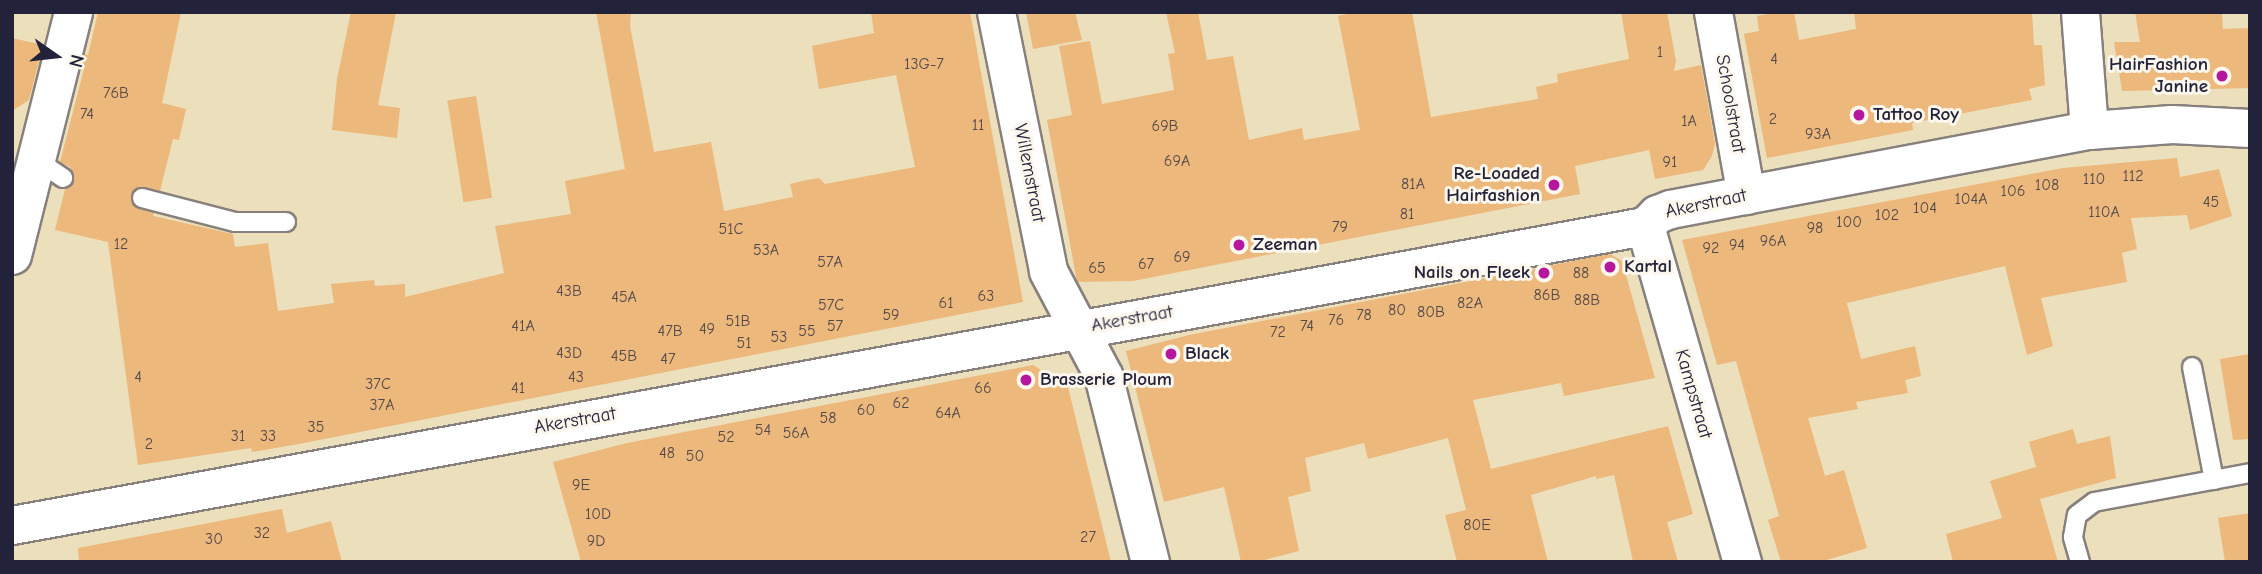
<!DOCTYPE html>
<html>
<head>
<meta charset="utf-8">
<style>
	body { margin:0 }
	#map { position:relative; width:2262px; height:574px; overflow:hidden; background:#ecdfbc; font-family:"Comic Neue",sans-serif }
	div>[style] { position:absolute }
	.building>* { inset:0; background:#ecb87b; transform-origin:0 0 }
	.roads { filter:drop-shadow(2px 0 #87807c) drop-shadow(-2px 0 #87807c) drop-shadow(0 2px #87807c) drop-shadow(0 -2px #87807c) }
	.service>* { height:18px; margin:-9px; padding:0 9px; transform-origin:9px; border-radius:9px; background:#fff }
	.minor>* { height:37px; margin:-18.5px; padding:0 18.5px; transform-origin:18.5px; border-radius:18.5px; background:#fff }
	.dots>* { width:19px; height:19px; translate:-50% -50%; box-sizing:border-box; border:4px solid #fbf7ec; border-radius:50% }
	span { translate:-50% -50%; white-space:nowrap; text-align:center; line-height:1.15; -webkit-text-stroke:6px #fbf7ec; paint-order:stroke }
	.number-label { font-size:16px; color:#54484b }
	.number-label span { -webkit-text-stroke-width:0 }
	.poi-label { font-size:19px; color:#22223b; font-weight:700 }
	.right { translate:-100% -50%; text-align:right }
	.left { translate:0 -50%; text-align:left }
	.street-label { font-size:19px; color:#22223b }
	.frame { position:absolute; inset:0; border:14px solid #22223b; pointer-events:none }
	.north { position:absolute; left:21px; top:21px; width:70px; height:70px; -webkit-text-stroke:5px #fbf7ec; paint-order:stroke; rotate:104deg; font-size:19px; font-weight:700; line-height:28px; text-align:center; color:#22223b }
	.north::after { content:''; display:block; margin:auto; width:24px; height:32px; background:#22223b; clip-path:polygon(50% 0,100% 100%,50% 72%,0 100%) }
</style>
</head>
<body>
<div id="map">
	<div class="building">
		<i style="clip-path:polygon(98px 12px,181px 12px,162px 103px,186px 109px,179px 140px,173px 139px,160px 191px,138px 187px,131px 195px,131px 202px,139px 209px,154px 213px,153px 216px,233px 234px,235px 247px,268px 243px,278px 311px,334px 303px,331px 284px,374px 280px,375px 286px,405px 284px,405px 297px,504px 273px,495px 226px,571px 214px,565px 181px,625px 169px,596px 12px,631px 12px,630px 26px,654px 152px,711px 142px,724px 211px,793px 197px,790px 184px,807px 180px,819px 178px,825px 184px,915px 167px,896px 75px,819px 89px,812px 46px,874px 33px,871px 12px,970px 12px,1023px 302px,299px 444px,252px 452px,251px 448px,138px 465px,108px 242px,55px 230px,65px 189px,74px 179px,70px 167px,60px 162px,85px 65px,81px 68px,84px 54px,88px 55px)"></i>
		<i style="clip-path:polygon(351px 12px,396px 12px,378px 105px,400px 108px,397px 138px,332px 130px,337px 79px)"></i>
		<i style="clip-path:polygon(1026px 12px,1075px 12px,1082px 40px,1033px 49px)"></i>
		<i style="clip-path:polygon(1166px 12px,1198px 12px,1207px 60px,1233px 56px,1249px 140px,1302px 128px,1304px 140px,1360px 130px,1338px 16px,1356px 12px,1412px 12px,1431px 117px,1538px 99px,1536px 87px,1558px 82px,1557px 74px,1629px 59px,1621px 12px,1667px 12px,1676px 61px,1674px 71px,1701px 65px,1715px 143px,1712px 156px,1703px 170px,1655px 179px,1649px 150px,1575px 166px,1580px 194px,1133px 281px,1077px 282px,1047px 120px,1072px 115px,1059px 46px,1090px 41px,1102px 104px,1174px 90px,1168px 54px,1175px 53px)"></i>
		<i style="clip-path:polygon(1779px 12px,1794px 12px,1799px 40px,1856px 29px,1854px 12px,2032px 12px,2034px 45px,2042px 45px,2045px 85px,2029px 89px,2032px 100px,1912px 123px,1913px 130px,1767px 158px,1744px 34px,1759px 31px,1757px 16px)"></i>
		<i style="clip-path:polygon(2135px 12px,2222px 12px,2223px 29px,2250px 28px,2250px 88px,2122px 91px,2114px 42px,2140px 42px)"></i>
		<i style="clip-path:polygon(12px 38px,43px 45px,29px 100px,12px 111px)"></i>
		<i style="left:476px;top:96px;width:103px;height:29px;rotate:81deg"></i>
		<i style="clip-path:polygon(2177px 158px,2180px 177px,2219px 169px,2232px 216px,2190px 230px,2187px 215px,2131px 218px,2137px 249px,2122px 253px,2127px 282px,2041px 298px,2053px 346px,2027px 355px,2005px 266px,1847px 303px,1861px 359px,1915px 346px,1921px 376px,1905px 380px,1908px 393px,1856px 402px,1858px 409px,1808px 418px,1825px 476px,1844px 470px,1867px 548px,1820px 562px,1781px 562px,1768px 520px,1779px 516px,1736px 361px,1717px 365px,1682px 240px,2063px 168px)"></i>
		<i style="clip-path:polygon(1610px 254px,1622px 261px,1655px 378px,1564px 396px,1561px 383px,1473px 400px,1491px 469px,1668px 426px,1693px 514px,1667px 522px,1678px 562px,1633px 562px,1614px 475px,1596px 479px,1596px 476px,1531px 495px,1548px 562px,1457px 562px,1445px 515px,1466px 510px,1448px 438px,1368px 459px,1364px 443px,1305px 458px,1311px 491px,1288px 497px,1299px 551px,1256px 562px,1241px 562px,1224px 487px,1164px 502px,1126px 351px,1189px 335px)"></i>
		<i style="clip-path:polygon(2250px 354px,2250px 439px,2233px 440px,2220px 359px)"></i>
		<i style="clip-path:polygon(1033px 365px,1068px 387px,1111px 562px,581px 562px,553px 462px,627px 443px)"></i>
		<i style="clip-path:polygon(2073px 429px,2077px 444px,2110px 436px,2116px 478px,2040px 499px,2058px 562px,1953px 562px,1946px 534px,2002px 518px,1990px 481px,2036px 467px,2029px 442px)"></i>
		<i style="clip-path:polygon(282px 509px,287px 533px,331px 521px,342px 562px,79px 562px,78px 548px)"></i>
		<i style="clip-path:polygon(2250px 513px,2250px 562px,2225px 562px,2218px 518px)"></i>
	</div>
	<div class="roads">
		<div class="service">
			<i style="left:35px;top:159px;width:34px;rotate:34deg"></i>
			<i style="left:142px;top:198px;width:96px;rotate:14.5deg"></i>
			<i style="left:235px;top:222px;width:51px"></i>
			<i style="left:2192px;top:367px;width:115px;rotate:79deg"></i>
			<i style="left:2080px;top:562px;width:26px;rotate:-106deg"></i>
			<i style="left:2073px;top:537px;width:22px;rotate:-80deg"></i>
			<i style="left:2077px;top:515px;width:21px;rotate:-37deg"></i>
			<i style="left:2094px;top:502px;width:159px;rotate:-10.5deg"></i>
		</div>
		<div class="minor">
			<i style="left:996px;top:12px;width:264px;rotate:78.6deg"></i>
			<i style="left:1048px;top:271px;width:118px;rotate:62.1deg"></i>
			<i style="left:1103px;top:375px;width:193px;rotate:75.9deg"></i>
			<i style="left:1713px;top:12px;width:186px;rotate:79.8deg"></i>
			<i style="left:2080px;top:12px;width:118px;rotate:85.6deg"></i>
			<i style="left:1645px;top:226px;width:350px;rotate:73.9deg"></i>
			<i style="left:12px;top:255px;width:251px;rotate:-75.9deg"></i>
			<i style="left:12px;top:525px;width:1660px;rotate:-10.38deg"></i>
			<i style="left:1645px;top:226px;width:17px;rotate:-45deg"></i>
			<i style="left:1657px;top:214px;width:14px;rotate:-21deg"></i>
			<i style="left:1670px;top:209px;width:426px;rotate:-10.7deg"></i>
			<i style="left:2089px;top:130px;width:83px;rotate:-4.1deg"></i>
			<i style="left:2172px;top:124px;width:78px;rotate:2.9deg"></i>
		</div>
	</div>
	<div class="dots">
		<i style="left:2222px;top:76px;background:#b5179e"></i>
		<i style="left:1859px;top:115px;background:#b5179e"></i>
		<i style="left:1554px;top:185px;background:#b5179e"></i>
		<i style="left:1239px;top:245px;background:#b5179e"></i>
		<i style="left:1610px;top:267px;background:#b5179e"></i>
		<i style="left:1544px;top:273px;background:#b5179e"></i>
		<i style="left:1171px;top:354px;background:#b5179e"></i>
		<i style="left:1026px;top:380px;background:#b5179e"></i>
	</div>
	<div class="number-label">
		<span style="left:1660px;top:52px">1</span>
		<span style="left:1774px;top:59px">4</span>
		<span style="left:924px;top:64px">13G-7</span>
		<span style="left:116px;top:93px">76B</span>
		<span style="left:87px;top:114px">74</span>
		<span style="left:1773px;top:119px">2</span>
		<span style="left:1689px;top:121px">1A</span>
		<span style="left:978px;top:125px">11</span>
		<span style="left:1165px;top:126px">69B</span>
		<span style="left:1818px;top:134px">93A</span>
		<span style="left:1177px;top:161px">69A</span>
		<span style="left:1670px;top:162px">91</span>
		<span style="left:2133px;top:176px">112</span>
		<span style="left:2094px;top:179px">110</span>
		<span style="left:1413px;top:184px">81A</span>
		<span style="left:2047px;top:185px">108</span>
		<span style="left:2013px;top:191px">106</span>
		<span style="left:1971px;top:199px">104A</span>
		<span style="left:2211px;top:202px">45</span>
		<span style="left:1925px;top:208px">104</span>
		<span style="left:2104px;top:212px">110A</span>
		<span style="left:1407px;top:214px">81</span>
		<span style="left:1887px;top:215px">102</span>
		<span style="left:1849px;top:222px">100</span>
		<span style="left:1340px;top:227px">79</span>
		<span style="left:1815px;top:228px">98</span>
		<span style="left:731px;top:229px">51C</span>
		<span style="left:1773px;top:241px">96A</span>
		<span style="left:121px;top:244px">12</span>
		<span style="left:1737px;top:245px">94</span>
		<span style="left:1711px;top:248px">92</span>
		<span style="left:766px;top:250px">53A</span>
		<span style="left:1182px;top:257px">69</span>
		<span style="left:830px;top:262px">57A</span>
		<span style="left:1146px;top:264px">67</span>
		<span style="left:1097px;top:268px">65</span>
		<span style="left:1581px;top:273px">88</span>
		<span style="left:569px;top:291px">43B</span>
		<span style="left:1547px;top:295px">86B</span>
		<span style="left:986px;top:296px">63</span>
		<span style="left:624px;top:297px">45A</span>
		<span style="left:1587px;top:300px">88B</span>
		<span style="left:946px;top:303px">61</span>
		<span style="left:1470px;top:303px">82A</span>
		<span style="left:831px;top:305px">57C</span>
		<span style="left:1397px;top:310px">80</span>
		<span style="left:1431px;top:312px">80B</span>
		<span style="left:891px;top:315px">59</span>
		<span style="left:1364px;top:315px">78</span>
		<span style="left:1336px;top:320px">76</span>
		<span style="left:738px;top:321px">51B</span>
		<span style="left:523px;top:326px">41A</span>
		<span style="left:835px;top:326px">57</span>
		<span style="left:1307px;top:326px">74</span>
		<span style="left:707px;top:329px">49</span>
		<span style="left:670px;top:331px">47B</span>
		<span style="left:807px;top:331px">55</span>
		<span style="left:1278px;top:332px">72</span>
		<span style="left:779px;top:337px">53</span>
		<span style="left:744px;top:343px">51</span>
		<span style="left:569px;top:353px">43D</span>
		<span style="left:624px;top:356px">45B</span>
		<span style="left:668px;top:359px">47</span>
		<span style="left:138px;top:377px">4</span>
		<span style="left:576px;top:377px">43</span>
		<span style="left:378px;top:384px">37C</span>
		<span style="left:518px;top:388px">41</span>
		<span style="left:983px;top:388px">66</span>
		<span style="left:901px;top:403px">62</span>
		<span style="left:382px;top:405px">37A</span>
		<span style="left:866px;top:410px">60</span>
		<span style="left:948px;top:413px">64A</span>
		<span style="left:828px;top:418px">58</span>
		<span style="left:316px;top:427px">35</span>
		<span style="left:763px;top:430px">54</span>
		<span style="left:796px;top:433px">56A</span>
		<span style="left:238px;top:436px">31</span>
		<span style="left:268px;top:436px">33</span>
		<span style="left:726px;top:437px">52</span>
		<span style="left:149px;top:444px">2</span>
		<span style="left:667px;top:453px">48</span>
		<span style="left:695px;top:456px">50</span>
		<span style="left:581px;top:485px">9E</span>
		<span style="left:598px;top:514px">10D</span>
		<span style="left:1477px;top:525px">80E</span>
		<span style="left:262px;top:533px">32</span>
		<span style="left:1088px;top:537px">27</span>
		<span style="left:214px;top:539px">30</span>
		<span style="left:596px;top:541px">9D</span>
	</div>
	<div class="poi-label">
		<span class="right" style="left:2208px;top:76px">HairFashion<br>Janine</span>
		<span class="left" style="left:1873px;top:115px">Tattoo Roy</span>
		<span class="right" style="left:1540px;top:185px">Re-Loaded<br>Hairfashion</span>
		<span class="left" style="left:1253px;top:245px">Zeeman</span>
		<span class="left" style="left:1624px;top:267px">Kartal</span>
		<span class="right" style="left:1530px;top:273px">Nails on Fleek</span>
		<span class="left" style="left:1185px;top:354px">Black</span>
		<span class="left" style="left:1040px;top:380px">Brasserie Ploum</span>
	</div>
	<div class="street-label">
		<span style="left:1730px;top:104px;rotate:80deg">Schoolstraat</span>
		<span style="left:1029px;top:173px;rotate:79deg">Willemstraat</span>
		<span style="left:1706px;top:204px;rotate:-12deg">Akerstraat</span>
		<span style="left:1132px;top:319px;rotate:-10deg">Akerstraat</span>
		<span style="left:1693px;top:394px;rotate:74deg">Kampstraat</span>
		<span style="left:575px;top:421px;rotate:-10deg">Akerstraat</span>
	</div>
	<div class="frame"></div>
	<div class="north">N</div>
</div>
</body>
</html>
